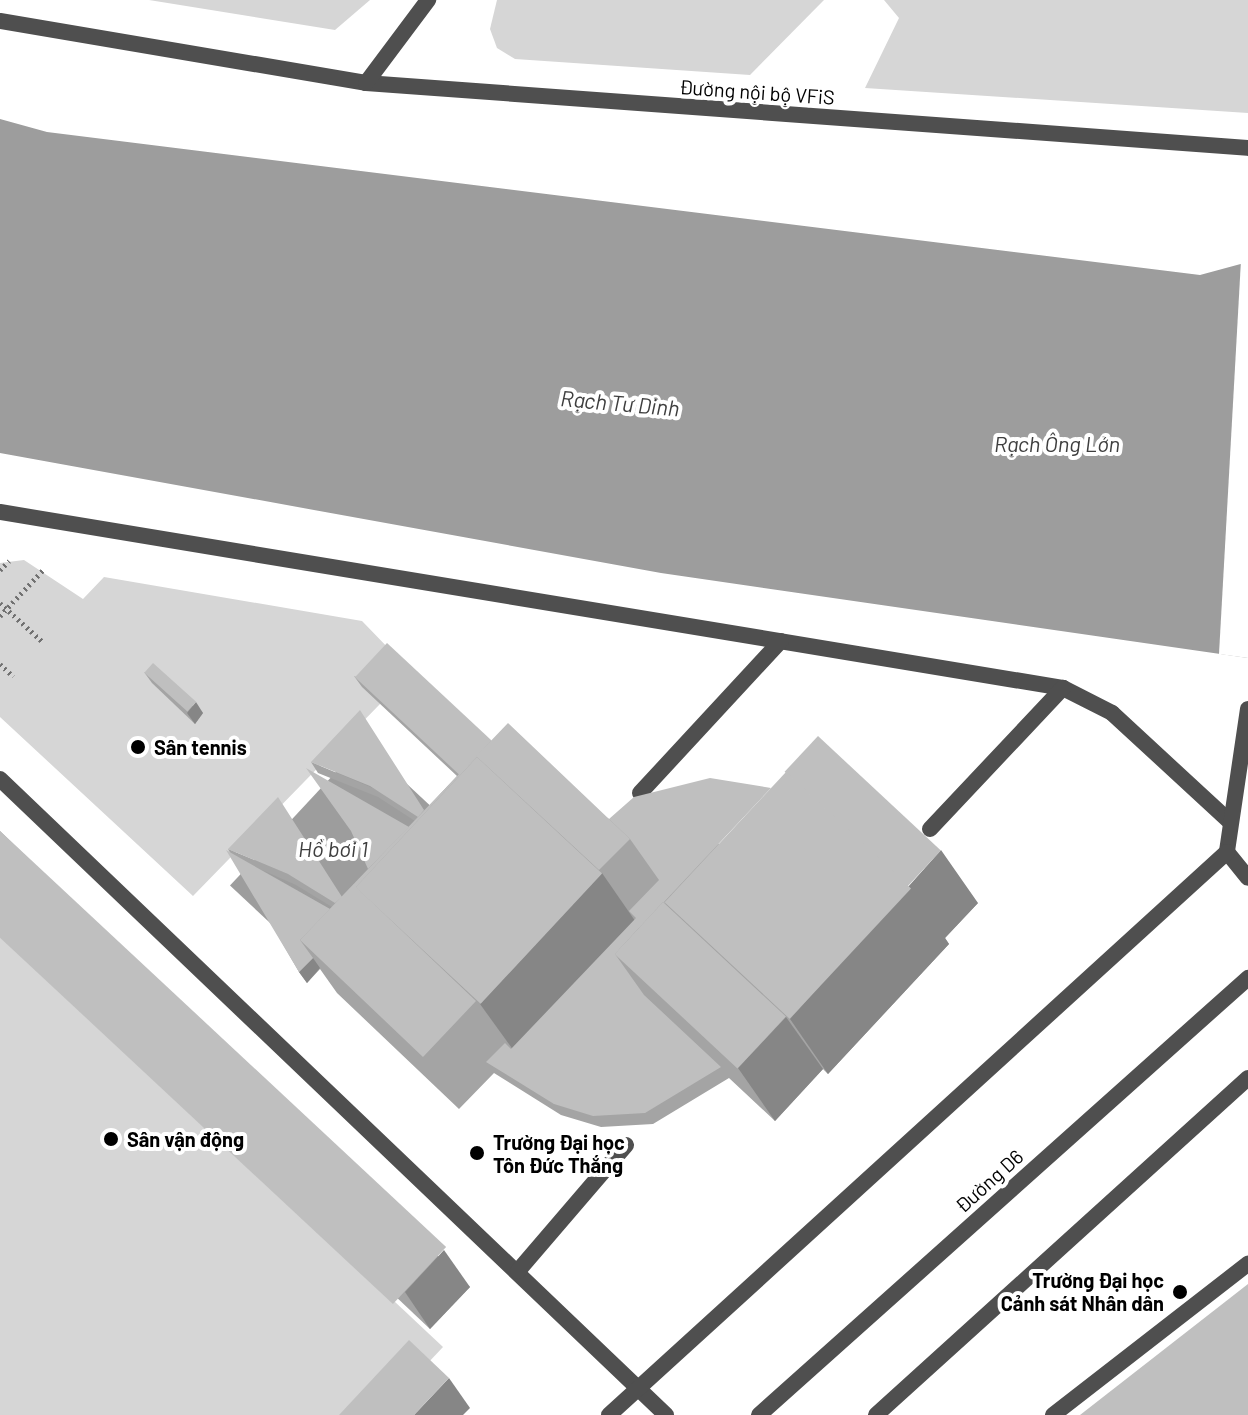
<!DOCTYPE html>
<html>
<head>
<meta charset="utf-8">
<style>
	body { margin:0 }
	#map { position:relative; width:1248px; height:1415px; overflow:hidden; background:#fff; font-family:Barlow,sans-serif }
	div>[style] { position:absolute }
	.green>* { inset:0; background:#d6d6d6 }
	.water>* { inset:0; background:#9d9d9d; transform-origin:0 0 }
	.pier>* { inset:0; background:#fff }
	.path>* { height:5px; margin-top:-2.5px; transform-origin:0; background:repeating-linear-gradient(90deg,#717171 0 2px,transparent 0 6px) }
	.service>* { height:16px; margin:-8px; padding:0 8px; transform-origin:8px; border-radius:8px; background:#4f4f4f }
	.tertiary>* { height:16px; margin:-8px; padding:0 8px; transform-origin:8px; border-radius:8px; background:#4f4f4f }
	.wall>* { inset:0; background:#a4a4a4 }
	.shaded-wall>* { inset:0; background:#868686 }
	.building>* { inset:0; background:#bfbfbf; transform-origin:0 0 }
	.dots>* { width:22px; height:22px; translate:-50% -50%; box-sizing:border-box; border:4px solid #fff; border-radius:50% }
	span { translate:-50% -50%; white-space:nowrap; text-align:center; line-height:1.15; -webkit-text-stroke:8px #fff; paint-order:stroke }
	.street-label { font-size:20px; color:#000 }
	.poi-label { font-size:20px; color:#000; font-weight:700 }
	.left { translate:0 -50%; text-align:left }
	.right { translate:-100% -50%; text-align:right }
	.water-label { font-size:22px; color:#3e3e3e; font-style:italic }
</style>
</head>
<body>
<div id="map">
	<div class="green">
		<i style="clip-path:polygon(149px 0,370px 0,335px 30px)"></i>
		<i style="clip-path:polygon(497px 0,824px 0,750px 75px,515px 59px,497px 48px,490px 29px)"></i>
		<i style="clip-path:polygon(884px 0,1248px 0,1248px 113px,865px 88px,899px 18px)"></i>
		<i style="clip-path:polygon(24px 560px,83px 599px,104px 577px,362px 621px,394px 654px,380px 704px,193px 896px,0 717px,0 563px)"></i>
		<i style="clip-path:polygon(0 931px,443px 1347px,379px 1415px,0 1415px)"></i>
	</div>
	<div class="water">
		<i style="clip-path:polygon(0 119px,47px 132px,1200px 275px,1248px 262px,1248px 658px,661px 573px,0 453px)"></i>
		<i style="left:363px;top:743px;width:103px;height:195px;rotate:43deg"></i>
	</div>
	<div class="pier">
		<i style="clip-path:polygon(1248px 258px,1248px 658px,1219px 654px,1241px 260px)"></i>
	</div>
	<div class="path">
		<i style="left:0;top:570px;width:13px;rotate:-45deg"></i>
		<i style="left:0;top:603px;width:59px;rotate:42.3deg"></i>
		<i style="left:0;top:616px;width:64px;rotate:-46.9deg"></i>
		<i style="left:0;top:664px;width:18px;rotate:43deg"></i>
	</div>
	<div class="service">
		<i style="left:0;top:21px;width:371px;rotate:9.6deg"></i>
		<i style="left:366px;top:83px;width:884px;rotate:4.21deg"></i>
		<i style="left:366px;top:83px;width:104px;rotate:-53.2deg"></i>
		<i style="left:0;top:512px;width:1077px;rotate:9.4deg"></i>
		<i style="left:1063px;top:688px;width:55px;rotate:27deg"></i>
		<i style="left:1112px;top:713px;width:158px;rotate:42.7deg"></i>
		<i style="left:1248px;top:709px;width:145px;rotate:98.4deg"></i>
		<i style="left:1227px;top:852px;width:33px;rotate:51deg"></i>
		<i style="left:0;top:779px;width:921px;rotate:43.68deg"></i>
		<i style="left:640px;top:793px;width:207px;rotate:-47.2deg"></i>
		<i style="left:930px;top:829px;width:194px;rotate:-46.7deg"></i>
		<i style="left:518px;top:1271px;width:166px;rotate:-49.4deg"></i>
		<i style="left:609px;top:1415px;width:836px;rotate:-42.33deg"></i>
		<i style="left:1053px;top:1415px;width:247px;rotate:-37.8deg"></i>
	</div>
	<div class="tertiary">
		<i style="left:759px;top:1415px;width:656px;rotate:-41.79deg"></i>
		<i style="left:876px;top:1415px;width:502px;rotate:-42.17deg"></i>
	</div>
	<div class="wall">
		<i style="clip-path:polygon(144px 672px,203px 713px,195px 724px,152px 683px)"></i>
		<i style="clip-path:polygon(evenodd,354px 676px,491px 741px,609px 819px,978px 903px,945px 938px,949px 944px,828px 1074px,823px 1069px,775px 1121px,729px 1078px,653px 1124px,601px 1127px,561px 1115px,494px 1073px,459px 1109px,337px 993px,320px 969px,307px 983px,299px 972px,228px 849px,342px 896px,415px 821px,378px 797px,318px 773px,311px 762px,425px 810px,457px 776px,362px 687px,354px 676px,262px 870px,296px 885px,332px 907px,330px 909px,262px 870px)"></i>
		<i style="clip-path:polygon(0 831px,470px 1287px,430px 1329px,0 922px)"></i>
	</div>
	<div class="shaded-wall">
		<i style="clip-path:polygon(196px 702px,203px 713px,195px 724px,187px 713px)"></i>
		<i style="clip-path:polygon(941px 850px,978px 903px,945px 938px,949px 944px,828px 1074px,790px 1019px)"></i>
		<i style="clip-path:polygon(602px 873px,640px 928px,519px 1058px,480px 1004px)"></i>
		<i style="clip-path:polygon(313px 958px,320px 968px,307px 983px,299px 972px)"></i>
		<i style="clip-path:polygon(786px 1017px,823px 1069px,775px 1121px,738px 1068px)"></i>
		<i style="clip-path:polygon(444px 1250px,470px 1287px,430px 1329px,405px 1292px)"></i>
		<i style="clip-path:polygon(449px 1378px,470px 1408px,463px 1415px,414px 1415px)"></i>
	</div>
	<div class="building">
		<i style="left:387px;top:643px;width:143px;height:47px;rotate:43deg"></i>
		<i style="left:153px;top:663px;width:58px;height:13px;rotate:42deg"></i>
		<i style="clip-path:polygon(360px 710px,424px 810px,418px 817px,370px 786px,311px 762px)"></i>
		<i style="clip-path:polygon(508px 723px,630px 839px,599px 870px,477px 757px,356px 887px,476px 1001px,423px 1057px,300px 940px)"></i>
		<i style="left:818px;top:736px;width:168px;height:49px;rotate:43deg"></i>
		<i style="left:477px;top:757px;width:171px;height:178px;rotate:43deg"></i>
		<i style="clip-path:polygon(306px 768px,409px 827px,368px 869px,351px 831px)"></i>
		<i style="left:786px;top:772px;width:171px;height:178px;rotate:43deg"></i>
		<i style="clip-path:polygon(710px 778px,771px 788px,664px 902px,666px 904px,663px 902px,615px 954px,644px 995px,721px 1067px,645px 1113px,593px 1116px,554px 1104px,486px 1062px,505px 1043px,511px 1049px,636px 918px,629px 911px,659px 880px,630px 839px,609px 819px,634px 797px)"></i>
		<i style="clip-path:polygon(278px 797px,342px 897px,335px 903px,288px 874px,228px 849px)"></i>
		<i style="left:0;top:831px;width:610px;height:78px;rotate:43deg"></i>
		<i style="clip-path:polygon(226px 850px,330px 909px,300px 940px,313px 958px,299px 972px)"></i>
		<i style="left:663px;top:902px;width:168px;height:71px;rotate:43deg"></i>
		<i style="clip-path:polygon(1248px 1284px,1248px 1415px,1080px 1415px)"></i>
		<i style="clip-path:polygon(409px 1340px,449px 1378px,414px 1415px,339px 1415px)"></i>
	</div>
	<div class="dots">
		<i style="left:138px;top:747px;background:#000"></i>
		<i style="left:111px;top:1139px;background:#000"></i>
		<i style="left:477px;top:1153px;background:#000"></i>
		<i style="left:1180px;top:1292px;background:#000"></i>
	</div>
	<div class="street-label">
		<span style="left:757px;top:92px;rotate:4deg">Đường nội bộ VFiS</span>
		<span style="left:989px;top:1181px;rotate:-42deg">Đường D6</span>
	</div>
	<div class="poi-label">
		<span class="left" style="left:154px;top:747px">Sân tennis</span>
		<span class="left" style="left:127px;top:1139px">Sân vận động</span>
		<span class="left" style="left:493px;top:1154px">Trường Đại học<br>Tôn Đức Thắng</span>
		<span class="right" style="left:1164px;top:1292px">Trường Đại học<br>Cảnh sát Nhân dân</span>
	</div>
	<div class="water-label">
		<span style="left:620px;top:403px;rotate:5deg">Rạch Tư Dinh</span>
		<span style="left:1057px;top:444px">Rạch Ông Lớn</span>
		<span style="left:333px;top:849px">Hồ bơi 1</span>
	</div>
</div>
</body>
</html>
